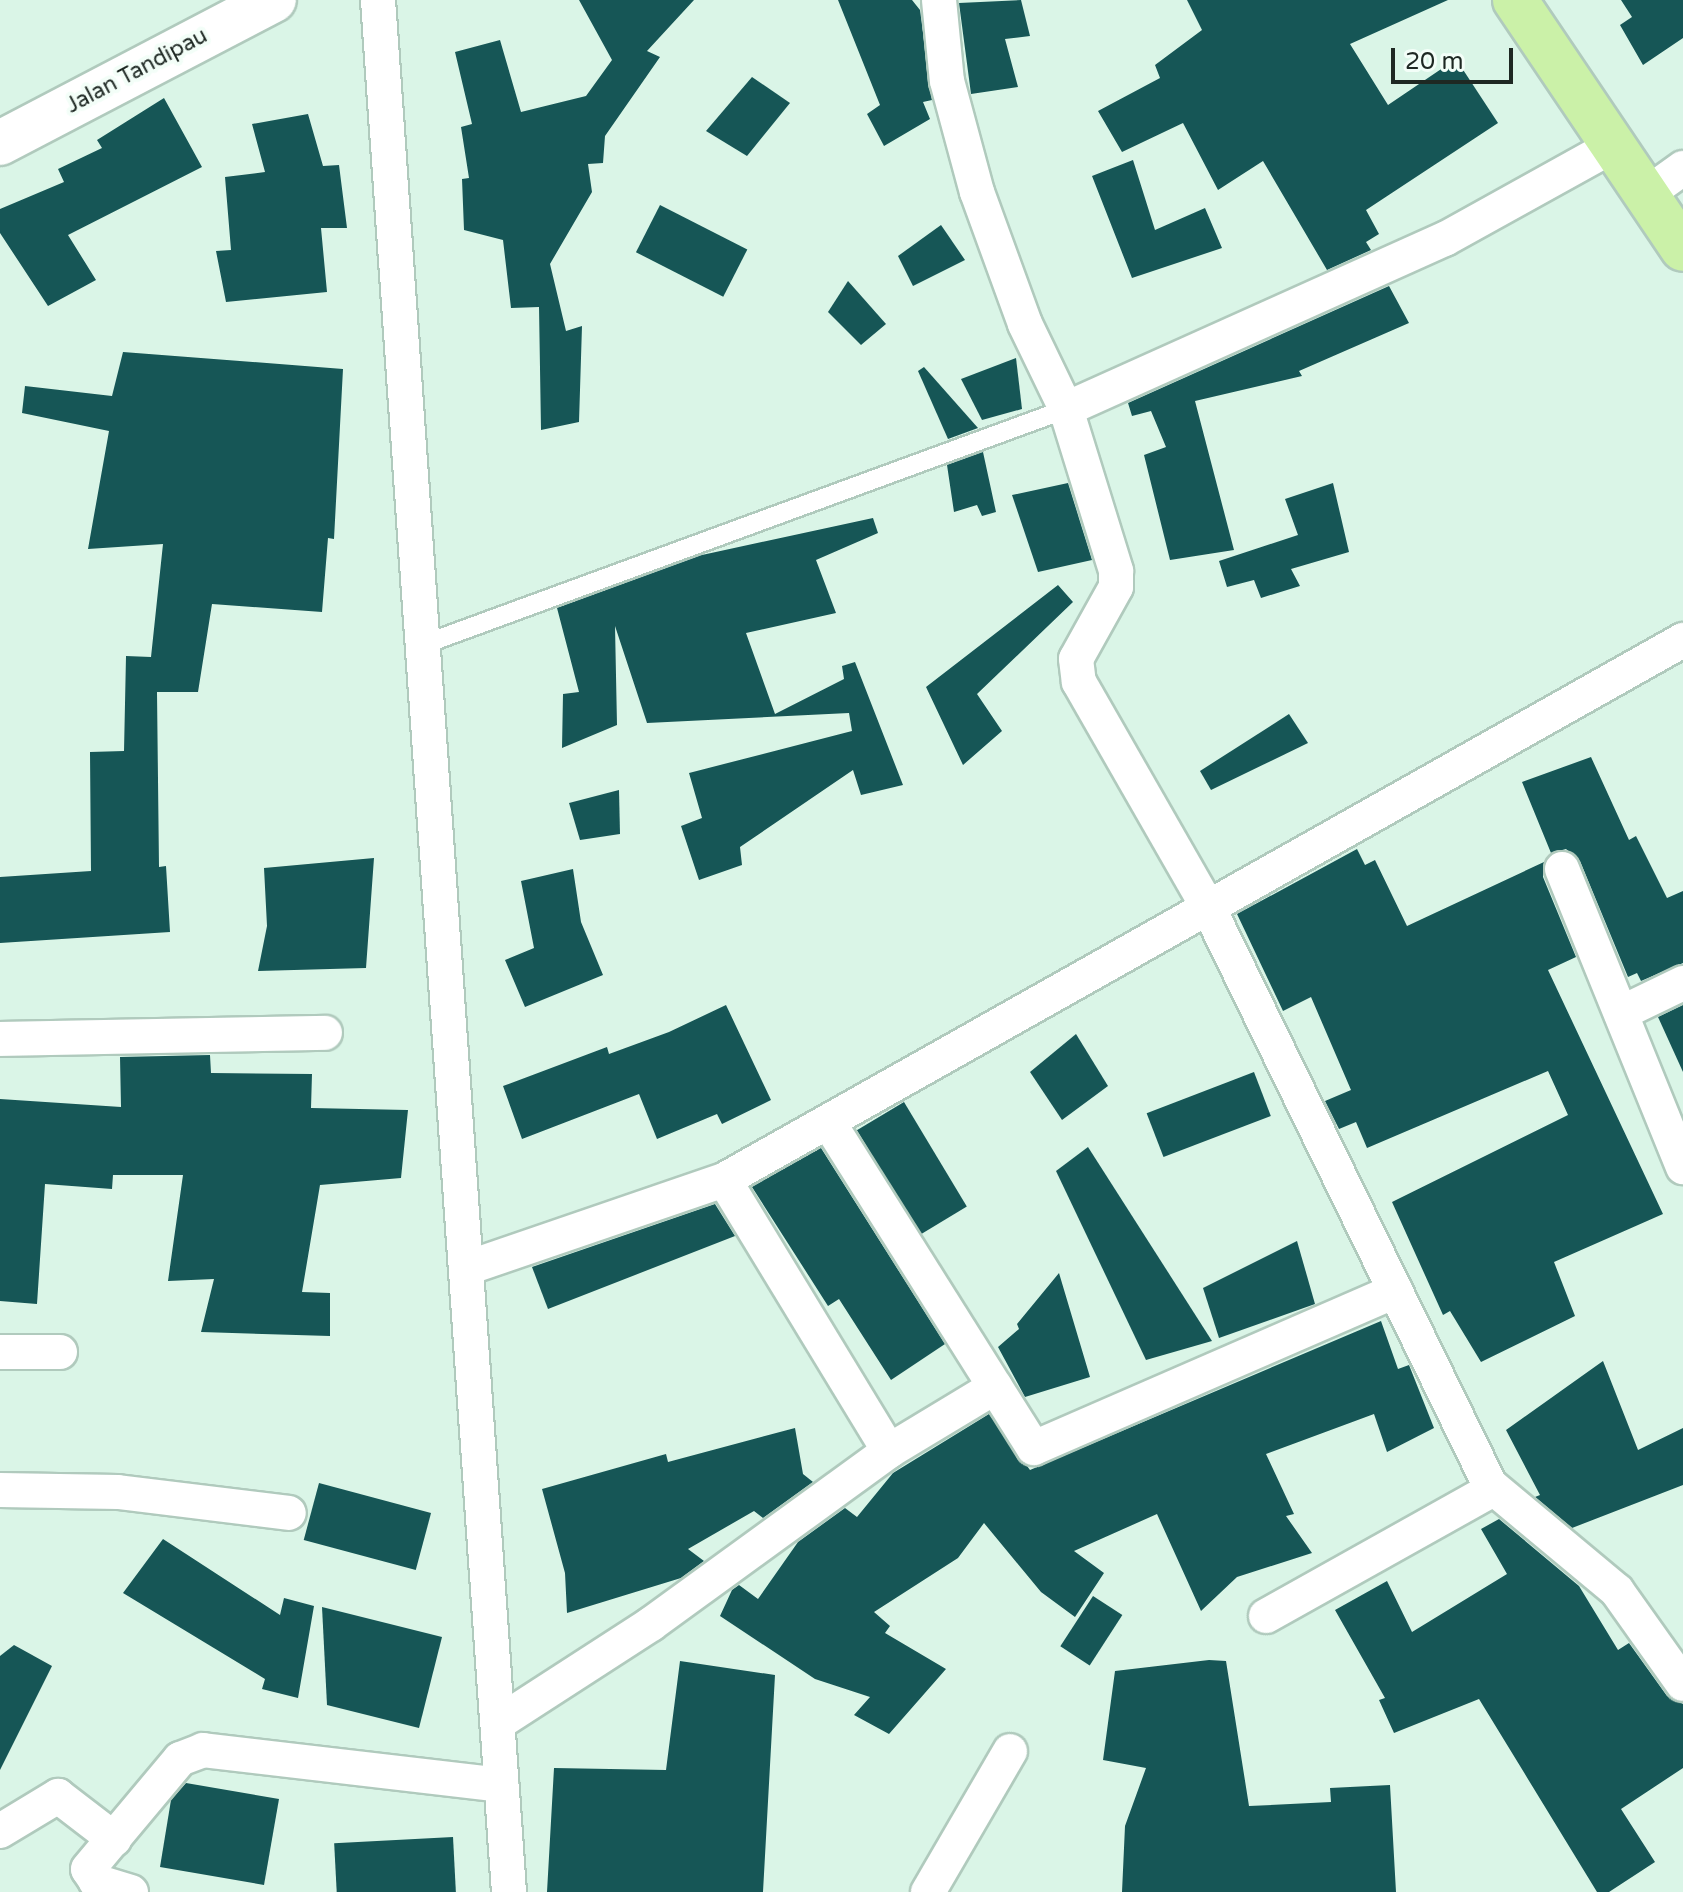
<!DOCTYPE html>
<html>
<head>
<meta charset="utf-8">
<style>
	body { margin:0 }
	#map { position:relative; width:1683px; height:1892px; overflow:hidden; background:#daf5e7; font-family:"Varela Round",sans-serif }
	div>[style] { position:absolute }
	.building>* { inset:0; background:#165656; transform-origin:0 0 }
	.roads { filter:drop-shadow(2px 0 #b0cabd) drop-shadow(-2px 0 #b0cabd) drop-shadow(0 2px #b0cabd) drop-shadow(0 -2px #b0cabd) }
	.lane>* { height:18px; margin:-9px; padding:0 9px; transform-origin:9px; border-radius:9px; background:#fff }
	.street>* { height:34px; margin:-17px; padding:0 17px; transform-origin:17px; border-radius:17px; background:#fff }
	.secondary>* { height:44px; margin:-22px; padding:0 22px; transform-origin:22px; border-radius:22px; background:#fff }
	.primary>* { height:44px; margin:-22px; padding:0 22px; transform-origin:22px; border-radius:22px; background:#cbf1a8 }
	span { translate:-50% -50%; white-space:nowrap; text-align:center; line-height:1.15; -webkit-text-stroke:8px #f3fef8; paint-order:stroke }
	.street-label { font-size:22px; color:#1e2823 }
	.scale { position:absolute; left:1391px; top:48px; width:122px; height:36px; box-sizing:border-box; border:4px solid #1e2823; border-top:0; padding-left:10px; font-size:24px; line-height:28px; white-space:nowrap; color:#1e2823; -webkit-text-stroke:6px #f3fef8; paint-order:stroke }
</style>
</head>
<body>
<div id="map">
	<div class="building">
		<i style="clip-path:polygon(579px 0,694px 0,647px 51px,660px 57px,605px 136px,603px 163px,588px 164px,592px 192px,550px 264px,566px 331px,582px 326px,579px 422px,541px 430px,539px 307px,511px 308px,503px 240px,464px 230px,462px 179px,469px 178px,461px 127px,472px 124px,455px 52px,500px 40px,521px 112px,586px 96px,612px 60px)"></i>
		<i style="clip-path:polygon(838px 0,912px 0,920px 10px,932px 100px,923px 102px,930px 119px,884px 146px,867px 114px,880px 105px)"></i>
		<i style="clip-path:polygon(1021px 0,1030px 36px,1005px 39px,1018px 87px,971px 94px,959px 3px)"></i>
		<i style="clip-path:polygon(1187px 0,1448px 0,1350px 44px,1388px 105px,1456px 59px,1498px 123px,1366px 210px,1379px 234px,1366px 242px,1371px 250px,1327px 270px,1263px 161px,1218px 190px,1183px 123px,1122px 152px,1098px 111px,1160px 78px,1155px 65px,1202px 30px)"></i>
		<i style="clip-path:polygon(1621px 0,1683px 0,1683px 38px,1643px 65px,1620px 25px,1632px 17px)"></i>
		<i style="clip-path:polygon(752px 77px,790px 103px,747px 156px,706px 131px)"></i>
		<i style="clip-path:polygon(164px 98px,202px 167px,68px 235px,96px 280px,48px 306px,0 233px,0 209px,64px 182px,58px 169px,102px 148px,97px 140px)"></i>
		<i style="clip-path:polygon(308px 114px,323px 166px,339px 165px,347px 228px,321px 228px,327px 292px,226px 302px,216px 251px,231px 250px,225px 177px,265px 172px,252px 124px)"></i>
		<i style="clip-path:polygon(1133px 160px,1155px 230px,1205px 208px,1222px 248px,1132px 278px,1092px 176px)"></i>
		<i style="left:660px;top:205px;width:98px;height:53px;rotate:27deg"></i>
		<i style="clip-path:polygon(941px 225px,965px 260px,913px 286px,898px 256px)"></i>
		<i style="clip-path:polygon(848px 281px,886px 324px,861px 345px,828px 312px)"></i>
		<i style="clip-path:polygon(1389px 286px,1409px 323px,1299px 371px,1302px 376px,1195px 401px,1234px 550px,1170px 560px,1144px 455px,1166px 447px,1151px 411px,1132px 416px,1128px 403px)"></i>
		<i style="clip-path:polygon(123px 352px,343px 369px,334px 539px,328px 538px,322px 612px,212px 604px,198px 692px,157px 692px,159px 867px,166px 866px,170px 932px,0 943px,0 877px,91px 871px,90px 752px,124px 751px,126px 656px,151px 657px,163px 544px,88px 549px,109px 431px,22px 413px,25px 386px,112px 396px)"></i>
		<i style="clip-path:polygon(1016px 358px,1022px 409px,982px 420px,961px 379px)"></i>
		<i style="clip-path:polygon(924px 367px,978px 428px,948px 439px,918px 371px)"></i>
		<i style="clip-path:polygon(983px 452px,996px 512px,982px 516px,977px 505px,954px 512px,947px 465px)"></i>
		<i style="clip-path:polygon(1068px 483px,1092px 560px,1038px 572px,1012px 495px)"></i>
		<i style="clip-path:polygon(1333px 483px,1349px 552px,1291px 569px,1300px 586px,1261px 598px,1254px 580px,1227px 587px,1219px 561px,1298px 535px,1285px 499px)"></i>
		<i style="clip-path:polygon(873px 518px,878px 533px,816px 560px,836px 613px,746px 633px,775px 714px,844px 679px,842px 666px,855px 662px,903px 785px,861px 795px,853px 770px,740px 847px,742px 865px,699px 880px,681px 826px,702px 818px,689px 773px,852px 731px,849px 713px,647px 723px,615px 626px,617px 725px,562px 748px,563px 694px,579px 692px,557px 608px,702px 555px)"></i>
		<i style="clip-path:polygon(1058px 585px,1073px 602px,977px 694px,1002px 731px,963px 765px,926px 687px)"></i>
		<i style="clip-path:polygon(1289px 714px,1308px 743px,1211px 790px,1200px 771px)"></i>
		<i style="clip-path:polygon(1591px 757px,1629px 840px,1636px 836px,1667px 898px,1683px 891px,1683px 963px,1641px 981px,1637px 973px,1628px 977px,1580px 861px,1566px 849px,1551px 853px,1522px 782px)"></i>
		<i style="clip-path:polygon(619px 790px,620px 834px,580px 840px,569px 803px)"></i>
		<i style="clip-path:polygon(1357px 849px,1365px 865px,1375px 860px,1407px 926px,1544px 862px,1543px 877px,1576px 957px,1548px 970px,1663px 1214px,1554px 1262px,1575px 1316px,1481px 1362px,1450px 1311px,1443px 1315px,1392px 1202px,1568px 1115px,1548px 1071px,1367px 1148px,1356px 1122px,1339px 1129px,1325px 1101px,1351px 1090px,1311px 997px,1283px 1011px,1237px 914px)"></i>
		<i style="clip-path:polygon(374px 858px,366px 968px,258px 971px,267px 926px,264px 868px)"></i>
		<i style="clip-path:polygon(573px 869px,581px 922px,603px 975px,525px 1007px,505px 960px,534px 948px,521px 881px)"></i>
		<i style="clip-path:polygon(726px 1005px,771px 1100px,722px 1124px,717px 1114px,657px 1139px,639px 1094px,522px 1139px,503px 1086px,607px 1047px,609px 1054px,669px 1032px)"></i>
		<i style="clip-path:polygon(1683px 1005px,1683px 1072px,1658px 1017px)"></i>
		<i style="clip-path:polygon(1076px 1034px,1108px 1086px,1062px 1120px,1030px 1072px)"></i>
		<i style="clip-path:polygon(210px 1055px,211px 1073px,312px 1074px,311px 1108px,408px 1110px,401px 1178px,320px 1185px,302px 1292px,330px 1293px,330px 1336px,201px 1332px,214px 1279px,168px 1281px,183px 1175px,113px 1175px,112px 1189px,45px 1184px,37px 1304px,0 1301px,0 1099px,121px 1107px,120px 1057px)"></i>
		<i style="left:1254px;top:1072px;width:47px;height:115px;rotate:69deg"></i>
		<i style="left:904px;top:1102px;width:122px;height:55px;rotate:59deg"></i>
		<i style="clip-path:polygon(1088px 1147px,1212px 1341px,1146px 1360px,1056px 1171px)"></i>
		<i style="clip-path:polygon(821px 1148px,945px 1344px,891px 1380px,839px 1299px,828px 1306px,752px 1187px)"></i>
		<i style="clip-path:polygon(715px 1204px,735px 1236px,548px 1309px,532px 1267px)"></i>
		<i style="clip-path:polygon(1297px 1241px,1315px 1304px,1219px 1338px,1203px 1288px)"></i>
		<i style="clip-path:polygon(1059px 1273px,1090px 1377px,1025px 1397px,998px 1347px,1019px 1329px,1017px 1324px)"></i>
		<i style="clip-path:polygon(1381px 1321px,1398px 1369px,1409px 1365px,1434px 1428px,1387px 1452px,1374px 1414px,1266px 1454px,1294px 1514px,1286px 1516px,1312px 1553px,1237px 1577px,1201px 1611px,1157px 1514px,1074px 1551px,1104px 1573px,1075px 1617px,1041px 1592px,984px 1523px,958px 1558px,874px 1612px,890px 1626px,885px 1633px,946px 1669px,889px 1734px,854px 1715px,870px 1697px,815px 1679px,720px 1616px,732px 1590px,739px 1585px,758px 1599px,798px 1542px,845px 1508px,857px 1517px,893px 1473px,989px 1414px,1030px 1470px)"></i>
		<i style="clip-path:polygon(1603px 1361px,1638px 1450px,1683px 1428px,1683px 1485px,1572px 1528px,1535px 1497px,1540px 1495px,1506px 1430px)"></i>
		<i style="clip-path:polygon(795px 1428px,803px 1474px,813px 1482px,763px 1518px,754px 1511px,688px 1549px,704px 1561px,681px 1578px,567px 1613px,565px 1573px,542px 1489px,666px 1454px,668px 1462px)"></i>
		<i style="left:319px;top:1483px;width:116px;height:59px;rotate:15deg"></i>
		<i style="clip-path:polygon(1499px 1519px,1579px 1586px,1618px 1650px,1629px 1643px,1667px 1696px,1683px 1704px,1683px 1768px,1621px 1809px,1655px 1862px,1609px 1892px,1597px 1892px,1479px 1699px,1394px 1733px,1379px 1700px,1385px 1698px,1335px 1610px,1387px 1581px,1412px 1632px,1507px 1574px,1481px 1529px)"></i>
		<i style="clip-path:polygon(163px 1539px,280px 1615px,284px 1598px,314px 1606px,298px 1698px,262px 1689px,265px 1679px,123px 1593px)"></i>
		<i style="left:1093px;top:1596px;width:35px;height:60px;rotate:33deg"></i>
		<i style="clip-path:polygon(322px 1607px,442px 1637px,419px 1728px,327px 1705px)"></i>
		<i style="clip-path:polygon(14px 1645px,52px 1666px,0 1770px,0 1656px)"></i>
		<i style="clip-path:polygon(1209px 1660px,1226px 1661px,1249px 1806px,1331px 1802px,1330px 1788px,1390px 1785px,1396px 1892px,1122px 1892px,1125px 1826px,1146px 1768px,1103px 1760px,1115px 1671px)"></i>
		<i style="clip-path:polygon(680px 1661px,775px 1675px,763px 1892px,547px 1892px,554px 1768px,666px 1770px)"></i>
		<i style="clip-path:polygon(186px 1783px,279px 1799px,264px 1885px,160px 1867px,171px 1800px)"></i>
		<i style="left:453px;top:1837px;width:55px;height:119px;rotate:87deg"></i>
	</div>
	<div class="roads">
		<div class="lane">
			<i style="left:425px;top:644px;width:683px;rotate:-20.13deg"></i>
		</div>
		<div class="street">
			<i style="left:378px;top:0;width:1897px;rotate:86.04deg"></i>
			<i style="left:939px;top:0;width:81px;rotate:84.4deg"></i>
			<i style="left:947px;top:81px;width:115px;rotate:74.9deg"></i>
			<i style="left:977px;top:192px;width:140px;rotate:70deg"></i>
			<i style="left:1025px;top:324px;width:94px;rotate:64.2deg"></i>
			<i style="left:1066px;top:409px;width:170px;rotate:72.8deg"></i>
			<i style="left:1116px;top:571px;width:16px;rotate:90deg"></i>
			<i style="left:1116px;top:587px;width:82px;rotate:119.1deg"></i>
			<i style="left:1076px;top:659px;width:23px;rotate:83deg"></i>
			<i style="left:1079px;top:682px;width:264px;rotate:60.2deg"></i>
			<i style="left:1210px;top:911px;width:639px;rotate:64deg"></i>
			<i style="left:1490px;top:1485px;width:165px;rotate:39.8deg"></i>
			<i style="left:1617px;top:1591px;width:114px;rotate:54.6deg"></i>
			<i style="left:1644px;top:196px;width:48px;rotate:-35.7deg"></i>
			<i style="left:1066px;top:409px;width:415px;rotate:-24.2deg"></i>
			<i style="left:1445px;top:239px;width:190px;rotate:-29deg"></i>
			<i style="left:1562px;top:869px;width:322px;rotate:67.9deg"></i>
			<i style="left:1621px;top:1013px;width:69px;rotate:-25.8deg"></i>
			<i style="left:0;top:1039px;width:325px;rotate:-1.1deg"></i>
			<i style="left:829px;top:1123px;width:384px;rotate:57.8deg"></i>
			<i style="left:1034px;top:1448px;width:394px;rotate:-23.5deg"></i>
			<i style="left:470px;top:1267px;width:268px;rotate:-18.9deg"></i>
			<i style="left:0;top:1352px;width:60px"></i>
			<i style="left:889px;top:1451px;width:317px;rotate:-121.3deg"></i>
			<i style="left:724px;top:1180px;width:1101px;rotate:-29.38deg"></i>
			<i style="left:0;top:1490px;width:118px;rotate:1deg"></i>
			<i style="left:118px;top:1492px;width:172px;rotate:7deg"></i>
			<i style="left:1266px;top:1616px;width:260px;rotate:-29.2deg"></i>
			<i style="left:498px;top:1723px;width:182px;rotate:-32.9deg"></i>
			<i style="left:651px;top:1624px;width:294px;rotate:-36deg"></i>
			<i style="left:889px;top:1451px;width:124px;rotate:-31.1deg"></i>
			<i style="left:0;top:1831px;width:68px;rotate:-31.1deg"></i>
			<i style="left:58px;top:1796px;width:71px;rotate:37.5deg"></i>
			<i style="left:131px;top:1892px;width:37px;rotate:-163deg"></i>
			<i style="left:96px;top:1881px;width:14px;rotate:-124deg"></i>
			<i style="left:88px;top:1869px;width:143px;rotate:-50.1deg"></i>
			<i style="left:180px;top:1759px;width:25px;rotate:-21deg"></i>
			<i style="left:203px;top:1750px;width:300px;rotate:6.7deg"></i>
			<i style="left:928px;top:1892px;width:163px;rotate:-59.8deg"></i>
		</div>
		<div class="secondary">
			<i style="left:0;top:143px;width:309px;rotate:-27.6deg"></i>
		</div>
		<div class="primary">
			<i style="left:1515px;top:0;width:300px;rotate:56deg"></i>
		</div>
	</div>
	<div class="street-label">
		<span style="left:137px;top:71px;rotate:-28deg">Jalan Tandipau</span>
	</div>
	<div class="scale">20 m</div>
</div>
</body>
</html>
